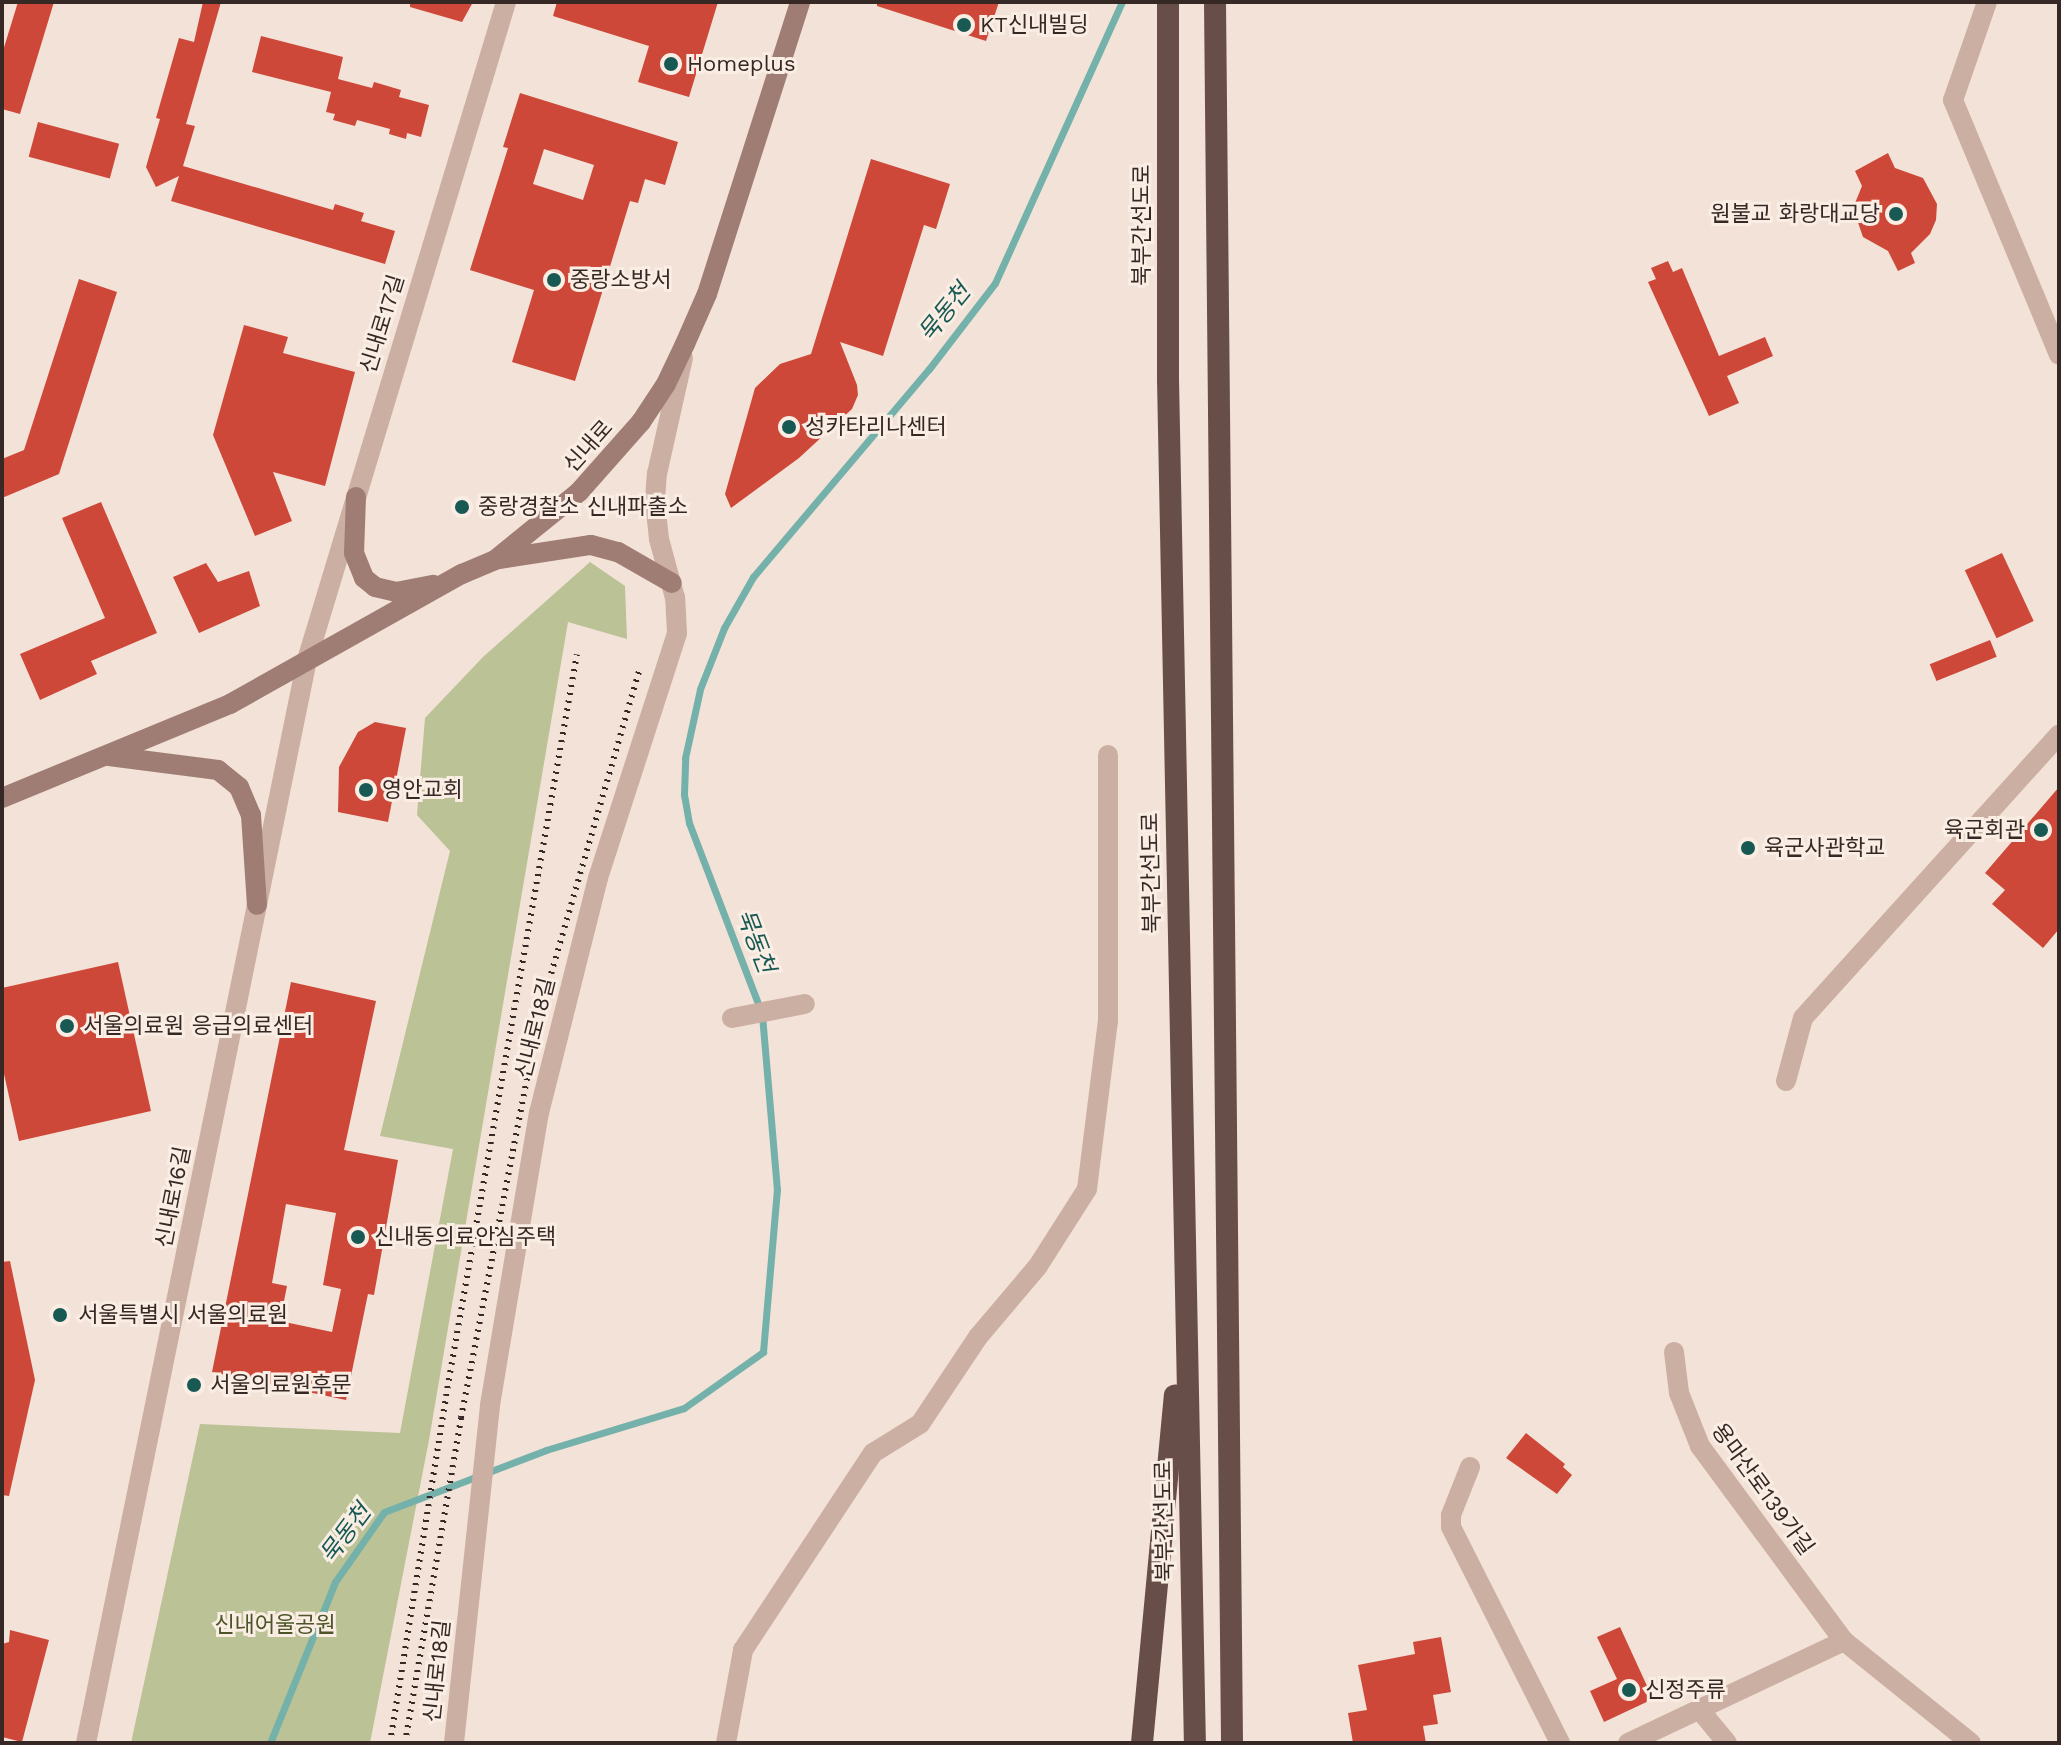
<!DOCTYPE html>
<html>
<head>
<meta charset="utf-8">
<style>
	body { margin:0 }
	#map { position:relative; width:2061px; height:1745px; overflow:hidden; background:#f3e2d7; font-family:"Work Sans","Noto Sans KR",sans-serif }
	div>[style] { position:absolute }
	.green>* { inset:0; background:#bac296 }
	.stream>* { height:7px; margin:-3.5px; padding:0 3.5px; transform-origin:3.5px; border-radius:3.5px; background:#74b1ab }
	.building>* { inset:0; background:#ce4839; transform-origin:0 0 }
	.minor>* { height:20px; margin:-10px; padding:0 10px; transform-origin:10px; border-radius:10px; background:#cbafa2 }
	.tertiary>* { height:20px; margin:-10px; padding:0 10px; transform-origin:10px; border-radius:10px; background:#cbafa2 }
	.secondary>* { height:20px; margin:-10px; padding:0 10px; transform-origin:10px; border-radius:10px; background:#9f7d74 }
	.trunk>* { height:22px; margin:-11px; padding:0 11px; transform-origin:11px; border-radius:11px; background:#684e48 }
	.rail>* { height:6px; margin-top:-3px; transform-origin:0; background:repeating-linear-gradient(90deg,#352825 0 2px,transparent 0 8px) }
	.dots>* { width:22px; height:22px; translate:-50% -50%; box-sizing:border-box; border:4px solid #faede3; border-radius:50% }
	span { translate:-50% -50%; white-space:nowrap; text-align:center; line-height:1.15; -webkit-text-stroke:6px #faede3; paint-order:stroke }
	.poi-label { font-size:22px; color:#352825 }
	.left { translate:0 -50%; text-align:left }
	.right { translate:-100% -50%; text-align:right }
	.street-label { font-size:22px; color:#352825 }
	.park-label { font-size:22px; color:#4b5527 }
	.water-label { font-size:24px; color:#185954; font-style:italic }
	.frame { position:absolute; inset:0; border:4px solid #352825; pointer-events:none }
</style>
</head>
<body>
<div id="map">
	<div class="green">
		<i style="clip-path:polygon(590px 562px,625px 586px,627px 639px,568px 622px,429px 1440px,370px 1743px,131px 1743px,200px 1424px,400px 1433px,453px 1149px,380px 1136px,450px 851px,417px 815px,425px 718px,483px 657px)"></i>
	</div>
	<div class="stream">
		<i style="left:270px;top:1743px;width:174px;rotate:-68deg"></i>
		<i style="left:335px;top:1582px;width:85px;rotate:-55deg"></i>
		<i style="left:384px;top:1512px;width:173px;rotate:-20.9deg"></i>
		<i style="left:546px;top:1450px;width:144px;rotate:-16.9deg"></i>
		<i style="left:684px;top:1408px;width:97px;rotate:-35.3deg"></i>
		<i style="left:763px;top:1352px;width:163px;rotate:-85.1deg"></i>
		<i style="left:777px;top:1190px;width:177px;rotate:-94.9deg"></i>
		<i style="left:762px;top:1014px;width:204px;rotate:-110.9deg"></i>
		<i style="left:689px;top:823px;width:29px;rotate:-100deg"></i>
		<i style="left:684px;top:794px;width:36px;rotate:-88deg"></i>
		<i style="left:685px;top:758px;width:71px;rotate:-77.7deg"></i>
		<i style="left:700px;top:689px;width:66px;rotate:-68.5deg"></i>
		<i style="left:724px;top:628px;width:59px;rotate:-60.4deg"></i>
		<i style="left:753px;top:577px;width:272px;rotate:-49.8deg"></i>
		<i style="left:929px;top:369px;width:108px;rotate:-52.5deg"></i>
		<i style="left:995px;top:283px;width:308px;rotate:-65.7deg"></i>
	</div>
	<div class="building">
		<i style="clip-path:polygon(18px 2px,54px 2px,20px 114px,2px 109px,2px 54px)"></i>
		<i style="clip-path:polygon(203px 2px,221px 2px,186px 124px,195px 126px,183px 166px,333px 210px,335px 204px,364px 213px,361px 221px,395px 231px,385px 264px,171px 201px,179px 176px,156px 187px,146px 167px,160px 119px,156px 118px,179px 38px,194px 42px)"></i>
		<i style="clip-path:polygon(410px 2px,473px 2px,462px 22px,410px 7px)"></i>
		<i style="clip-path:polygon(557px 2px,718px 2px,689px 97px,638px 82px,649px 46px,553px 16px)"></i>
		<i style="clip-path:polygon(877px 2px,999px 2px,986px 41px,877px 6px)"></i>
		<i style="clip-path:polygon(261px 36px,343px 57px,338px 79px,372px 88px,374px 82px,401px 90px,399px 97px,429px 105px,421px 137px,407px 133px,406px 139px,389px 134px,390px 129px,357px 120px,355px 126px,333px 120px,335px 114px,326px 112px,331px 92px,252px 72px)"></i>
		<i style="clip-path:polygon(evenodd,520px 93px,678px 142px,665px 185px,645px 179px,638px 203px,630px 201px,575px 381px,512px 362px,534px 290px,470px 270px,508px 148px,503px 147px,520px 93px,544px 149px,594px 165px,583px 200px,533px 184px,544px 149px)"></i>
		<i style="left:38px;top:122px;width:84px;height:36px;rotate:15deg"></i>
		<i style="clip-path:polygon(1888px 153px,1895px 168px,1923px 178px,1937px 204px,1936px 220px,1930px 234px,1911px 253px,1915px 263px,1898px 271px,1888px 251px,1863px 237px,1853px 208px,1862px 186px,1855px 171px)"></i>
		<i style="clip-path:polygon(871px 159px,950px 184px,936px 229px,924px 225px,883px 356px,840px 342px,857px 385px,858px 395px,852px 409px,799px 458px,731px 508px,725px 494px,755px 388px,780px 364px,811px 354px)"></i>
		<i style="clip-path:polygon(1668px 261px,1673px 272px,1682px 268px,1719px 356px,1765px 337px,1773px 356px,1727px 376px,1739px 403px,1709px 416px,1648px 282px,1656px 279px,1651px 268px)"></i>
		<i style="clip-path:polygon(79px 279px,117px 292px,59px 474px,2px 498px,2px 459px,24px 450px)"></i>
		<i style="clip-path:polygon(244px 325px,288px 337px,283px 353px,355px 372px,325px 486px,273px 472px,292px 521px,255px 536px,213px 435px)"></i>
		<i style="clip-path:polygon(101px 502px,157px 633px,91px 661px,97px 674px,40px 700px,20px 654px,105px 618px,62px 518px)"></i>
		<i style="left:2002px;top:553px;width:75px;height:41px;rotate:65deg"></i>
		<i style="clip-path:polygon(206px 563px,218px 582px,249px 571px,260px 606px,199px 633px,173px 577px)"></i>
		<i style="left:1990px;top:640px;width:18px;height:65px;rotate:68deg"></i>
		<i style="clip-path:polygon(375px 722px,406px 728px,388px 822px,338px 812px,339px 767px,358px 732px)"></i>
		<i style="clip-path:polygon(2059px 787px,2059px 929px,2043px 948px,1992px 904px,2005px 890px,1985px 873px)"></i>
		<i style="clip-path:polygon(118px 962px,151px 1111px,19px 1141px,2px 1065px,2px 988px)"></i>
		<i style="clip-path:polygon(evenodd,291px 982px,376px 1001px,344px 1150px,398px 1160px,374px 1295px,368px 1294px,346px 1400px,212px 1372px,291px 982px,286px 1204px,336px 1213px,323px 1285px,341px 1289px,332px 1332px,280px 1321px,287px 1286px,272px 1283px,286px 1204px)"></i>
		<i style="clip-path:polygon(10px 1261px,35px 1380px,9px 1496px,2px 1495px,2px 1262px)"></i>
		<i style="clip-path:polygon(1526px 1433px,1565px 1464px,1563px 1467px,1572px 1475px,1557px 1494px,1506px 1458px)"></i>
		<i style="clip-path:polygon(1620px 1627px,1653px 1699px,1604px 1722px,1590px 1691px,1617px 1679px,1597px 1637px)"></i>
		<i style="clip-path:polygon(10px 1630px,49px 1640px,22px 1742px,2px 1737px,2px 1644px,9px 1642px)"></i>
		<i style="clip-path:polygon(1441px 1637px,1451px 1692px,1433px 1695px,1438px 1724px,1423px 1726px,1426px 1743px,1353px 1743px,1348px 1713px,1367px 1710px,1358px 1665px,1415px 1654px,1413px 1642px)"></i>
	</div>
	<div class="minor">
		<i style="left:1987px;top:2px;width:104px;rotate:109.1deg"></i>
		<i style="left:1953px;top:100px;width:276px;rotate:67.4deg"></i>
		<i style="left:732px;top:1018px;width:74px;rotate:-10.9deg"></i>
		<i style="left:1786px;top:1081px;width:65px;rotate:-74.9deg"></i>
		<i style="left:1803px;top:1018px;width:382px;rotate:-47.9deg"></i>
		<i style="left:1674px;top:1352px;width:41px;rotate:83deg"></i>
		<i style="left:1679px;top:1393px;width:57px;rotate:68.4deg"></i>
		<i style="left:1700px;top:1446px;width:242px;rotate:53.6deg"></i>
		<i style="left:1844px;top:1641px;width:163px;rotate:38.8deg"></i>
		<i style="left:1470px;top:1467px;width:52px;rotate:111.6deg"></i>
		<i style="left:1451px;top:1515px;width:12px;rotate:90deg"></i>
		<i style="left:1451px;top:1527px;width:242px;rotate:63.2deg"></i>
		<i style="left:1699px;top:1709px;width:44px;rotate:50.5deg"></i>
		<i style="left:726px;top:1743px;width:95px;rotate:-79.6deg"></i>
		<i style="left:743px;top:1650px;width:236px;rotate:-56.6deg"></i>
		<i style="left:873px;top:1453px;width:55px;rotate:-31.7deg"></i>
		<i style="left:920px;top:1424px;width:105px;rotate:-56.3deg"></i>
		<i style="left:978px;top:1337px;width:93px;rotate:-49.8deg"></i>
		<i style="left:1038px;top:1266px;width:91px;rotate:-57.5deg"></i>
		<i style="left:1087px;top:1189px;width:169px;rotate:-82.9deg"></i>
		<i style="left:1108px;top:1021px;width:266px;rotate:-90deg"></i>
		<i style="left:1628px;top:1743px;width:239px;rotate:-25.3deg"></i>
	</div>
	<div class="tertiary">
		<i style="left:86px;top:1743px;width:1105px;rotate:-78.47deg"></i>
		<i style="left:307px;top:660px;width:687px;rotate:-73.17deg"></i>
		<i style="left:454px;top:1743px;width:340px;rotate:-83.9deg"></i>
		<i style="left:490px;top:1405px;width:296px;rotate:-80.5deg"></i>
		<i style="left:539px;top:1113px;width:242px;rotate:-75.9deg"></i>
		<i style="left:598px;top:878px;width:257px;rotate:-72.1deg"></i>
		<i style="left:677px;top:633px;width:35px;rotate:-93deg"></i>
		<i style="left:675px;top:598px;width:61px;rotate:-105.2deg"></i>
		<i style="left:659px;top:539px;width:39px;rotate:-96deg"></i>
		<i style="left:655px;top:500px;width:26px;rotate:-86deg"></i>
		<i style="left:657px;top:474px;width:119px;rotate:-77.4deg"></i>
	</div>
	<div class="secondary">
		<i style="left:356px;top:497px;width:56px;rotate:92deg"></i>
		<i style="left:354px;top:553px;width:27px;rotate:68deg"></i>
		<i style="left:364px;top:578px;width:14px;rotate:39deg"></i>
		<i style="left:375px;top:587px;width:22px;rotate:13deg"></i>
		<i style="left:396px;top:592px;width:38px;rotate:-11deg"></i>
		<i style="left:499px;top:559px;width:93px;rotate:-8.7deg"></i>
		<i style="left:591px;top:545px;width:28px;rotate:15deg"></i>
		<i style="left:618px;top:552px;width:62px;rotate:29.9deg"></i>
		<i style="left:109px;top:756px;width:110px;rotate:7.3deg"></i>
		<i style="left:218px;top:770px;width:27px;rotate:39deg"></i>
		<i style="left:239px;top:787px;width:30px;rotate:67deg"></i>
		<i style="left:251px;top:815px;width:90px;rotate:86.2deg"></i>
		<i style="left:2px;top:798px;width:247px;rotate:-22.4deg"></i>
		<i style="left:230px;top:704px;width:266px;rotate:-29.3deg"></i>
		<i style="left:462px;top:574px;width:36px;rotate:-23deg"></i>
		<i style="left:495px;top:560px;width:108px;rotate:-39deg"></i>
		<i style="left:579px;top:492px;width:94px;rotate:-48.5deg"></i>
		<i style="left:641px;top:422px;width:45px;rotate:-56.7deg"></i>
		<i style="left:666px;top:384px;width:44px;rotate:-64.6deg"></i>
		<i style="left:685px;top:344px;width:55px;rotate:-66.3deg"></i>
		<i style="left:707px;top:294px;width:306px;rotate:-72.3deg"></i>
	</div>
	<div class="trunk">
		<i style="left:1168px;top:2px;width:377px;rotate:90deg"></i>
		<i style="left:1168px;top:379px;width:1364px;rotate:88.87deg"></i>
		<i style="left:1215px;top:2px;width:1741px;rotate:89.44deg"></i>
		<i style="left:1142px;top:1743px;width:349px;rotate:-84.6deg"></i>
	</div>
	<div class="rail">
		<i style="left:390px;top:1743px;width:351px;rotate:-80.8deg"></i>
		<i style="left:446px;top:1396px;width:753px;rotate:-79.99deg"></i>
		<i style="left:405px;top:1743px;width:330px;rotate:-80.2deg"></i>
		<i style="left:461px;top:1418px;width:414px;rotate:-79deg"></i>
		<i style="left:540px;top:1012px;width:355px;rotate:-73.8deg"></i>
	</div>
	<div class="dots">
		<i style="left:964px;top:25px;background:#185954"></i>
		<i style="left:671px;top:64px;background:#185954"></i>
		<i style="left:1896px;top:214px;background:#185954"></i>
		<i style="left:554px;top:280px;background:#185954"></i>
		<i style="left:789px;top:427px;background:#185954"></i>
		<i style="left:462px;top:507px;background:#185954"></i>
		<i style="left:366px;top:790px;background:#185954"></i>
		<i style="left:2041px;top:830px;background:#185954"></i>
		<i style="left:1748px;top:848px;background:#185954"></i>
		<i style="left:67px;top:1026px;background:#185954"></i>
		<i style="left:358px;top:1237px;background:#185954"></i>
		<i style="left:60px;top:1315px;background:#185954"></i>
		<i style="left:194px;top:1385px;background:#185954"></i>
		<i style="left:1629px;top:1690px;background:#185954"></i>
	</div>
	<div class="poi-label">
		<span class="left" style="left:980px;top:25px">KT신내빌딩</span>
		<span class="left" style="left:687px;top:64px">Homeplus</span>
		<span class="right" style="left:1880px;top:214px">원불교 화랑대교당</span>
		<span class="left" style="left:570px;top:280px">중랑소방서</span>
		<span class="left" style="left:805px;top:427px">성카타리나센터</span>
		<span class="left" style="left:478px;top:507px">중랑경찰소 신내파출소</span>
		<span class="left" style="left:382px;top:790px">영안교회</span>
		<span class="right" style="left:2025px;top:830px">육군회관</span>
		<span class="left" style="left:1764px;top:848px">육군사관학교</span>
		<span class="left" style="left:83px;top:1026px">서울의료원 응급의료센터</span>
		<span class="left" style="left:374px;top:1237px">신내동의료안심주택</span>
		<span class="left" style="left:78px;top:1315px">서울특별시 서울의료원</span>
		<span class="left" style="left:210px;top:1385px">서울의료원후문</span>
		<span class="left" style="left:1645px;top:1690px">신정주류</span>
	</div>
	<div class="street-label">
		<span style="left:1142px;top:225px;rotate:-90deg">북부간선도로</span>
		<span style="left:382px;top:324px;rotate:-73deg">신내로17길</span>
		<span style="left:588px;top:446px;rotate:-48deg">신내로</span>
		<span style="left:1151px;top:873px;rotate:-91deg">북부간선도로</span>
		<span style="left:535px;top:1028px;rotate:-76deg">신내로18길</span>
		<span style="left:173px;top:1197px;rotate:-79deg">신내로16길</span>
		<span style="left:1763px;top:1489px;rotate:54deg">용마산로139가길</span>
		<span style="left:1164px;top:1521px;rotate:-91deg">북부간선도로</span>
		<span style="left:437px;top:1671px;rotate:-84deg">신내로18길</span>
	</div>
	<div class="park-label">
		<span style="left:275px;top:1625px">신내어울공원</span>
	</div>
	<div class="water-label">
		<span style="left:945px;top:313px;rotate:-51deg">묵동천</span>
		<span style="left:755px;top:941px;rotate:69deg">묵동천</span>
		<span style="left:346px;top:1534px;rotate:-53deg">묵동천</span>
	</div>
	<div class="frame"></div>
</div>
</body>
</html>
